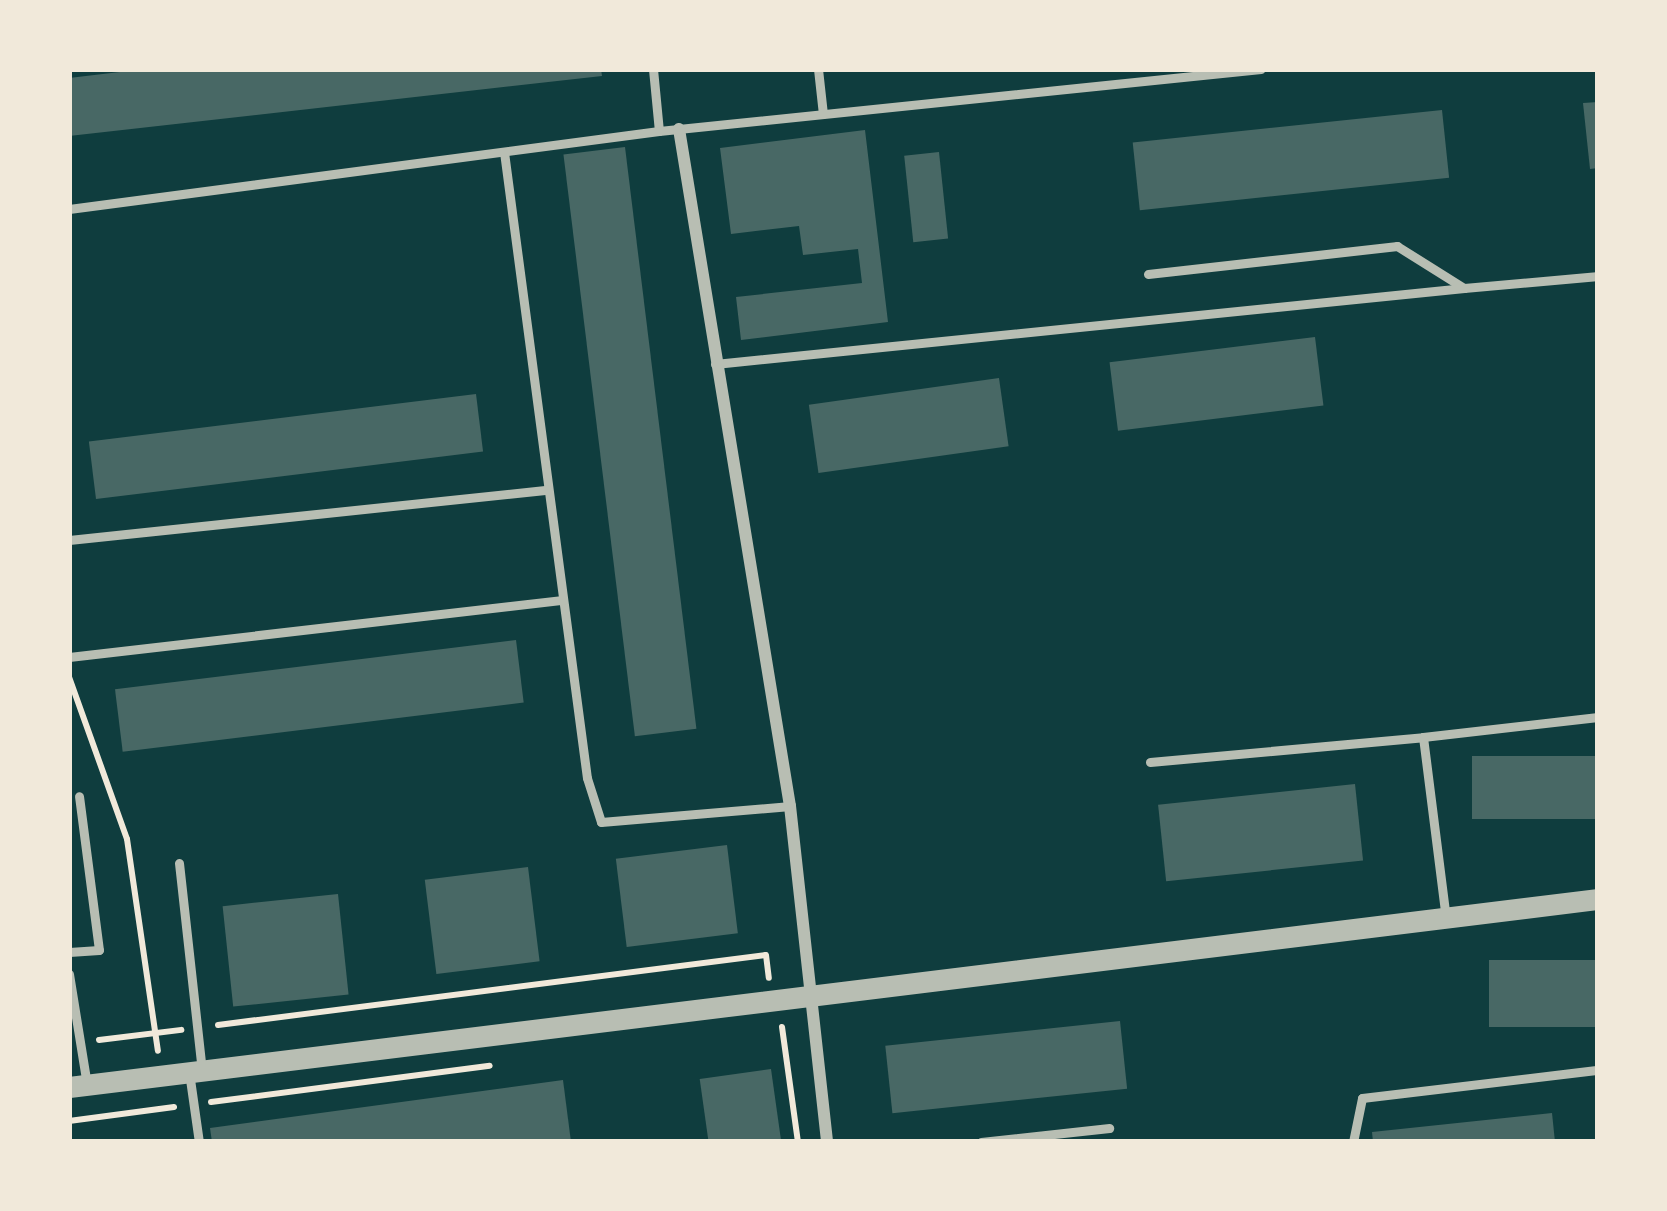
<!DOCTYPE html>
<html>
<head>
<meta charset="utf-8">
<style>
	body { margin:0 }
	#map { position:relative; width:1667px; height:1211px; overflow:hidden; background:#0f3d3e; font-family:"Work Sans",sans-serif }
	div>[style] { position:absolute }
	.building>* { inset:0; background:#486865; transform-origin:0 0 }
	.path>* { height:6px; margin:-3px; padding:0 3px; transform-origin:3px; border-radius:3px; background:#f1e9da }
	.service>* { height:9px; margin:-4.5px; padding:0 4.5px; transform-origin:4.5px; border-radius:4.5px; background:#b8beb3 }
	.minor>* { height:12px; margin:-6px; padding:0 6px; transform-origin:6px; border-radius:6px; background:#b8beb3 }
	.tertiary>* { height:21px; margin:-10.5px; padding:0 10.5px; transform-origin:10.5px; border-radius:10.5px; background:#b8beb3 }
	span { translate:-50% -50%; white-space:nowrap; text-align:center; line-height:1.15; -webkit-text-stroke:9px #f1e9da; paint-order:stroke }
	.frame { position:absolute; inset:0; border:72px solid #f1e9da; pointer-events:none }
</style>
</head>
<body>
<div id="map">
	<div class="building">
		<i style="clip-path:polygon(145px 69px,601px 69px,602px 76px,69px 136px,69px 78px)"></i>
		<i style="clip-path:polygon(1598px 102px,1598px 168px,1590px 169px,1583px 103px)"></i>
		<i style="left:1442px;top:110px;width:68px;height:311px;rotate:84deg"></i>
		<i style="clip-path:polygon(865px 130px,888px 322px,741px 340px,736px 297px,862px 283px,858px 249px,803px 255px,799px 226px,731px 234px,720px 148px)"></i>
		<i style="left:625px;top:147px;width:586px;height:62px;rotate:83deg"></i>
		<i style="left:939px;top:152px;width:87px;height:35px;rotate:84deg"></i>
		<i style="left:1315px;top:337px;width:69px;height:207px;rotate:83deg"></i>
		<i style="left:999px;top:378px;width:69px;height:192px;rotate:82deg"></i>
		<i style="left:476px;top:394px;width:58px;height:390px;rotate:83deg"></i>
		<i style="left:516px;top:640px;width:63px;height:404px;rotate:83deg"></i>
		<i style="left:1598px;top:756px;width:63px;height:126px;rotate:90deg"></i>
		<i style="left:1355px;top:784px;width:77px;height:198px;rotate:84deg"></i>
		<i style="left:727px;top:845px;width:89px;height:112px;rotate:83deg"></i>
		<i style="left:528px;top:867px;width:95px;height:104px;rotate:83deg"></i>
		<i style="left:338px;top:894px;width:101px;height:116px;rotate:84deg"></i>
		<i style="left:1598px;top:960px;width:67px;height:109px;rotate:90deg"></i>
		<i style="left:1120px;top:1021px;width:68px;height:236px;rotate:84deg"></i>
		<i style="left:771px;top:1069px;width:74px;height:72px;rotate:82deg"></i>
		<i style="clip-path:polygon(563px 1080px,571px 1142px,212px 1142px,210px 1128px)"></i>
		<i style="clip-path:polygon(1552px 1113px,1555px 1142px,1373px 1142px,1372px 1132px)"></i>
	</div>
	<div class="path">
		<i style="left:69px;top:677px;width:172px;rotate:70.3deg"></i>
		<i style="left:127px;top:839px;width:214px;rotate:81.7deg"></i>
		<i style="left:218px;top:1025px;width:552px;rotate:-7.28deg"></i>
		<i style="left:766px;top:955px;width:23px;rotate:83deg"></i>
		<i style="left:782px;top:1027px;width:116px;rotate:82.1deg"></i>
		<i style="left:99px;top:1040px;width:83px;rotate:-7deg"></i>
		<i style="left:211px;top:1102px;width:281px;rotate:-7.4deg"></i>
		<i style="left:69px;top:1121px;width:106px;rotate:-7.6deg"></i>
	</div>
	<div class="service">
		<i style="left:653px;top:69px;width:62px;rotate:84.5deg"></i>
		<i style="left:818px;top:69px;width:45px;rotate:83.7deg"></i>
		<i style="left:504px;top:152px;width:631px;rotate:82.45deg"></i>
		<i style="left:587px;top:778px;width:46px;rotate:72.3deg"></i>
		<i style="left:601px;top:822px;width:190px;rotate:-4.8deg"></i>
		<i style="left:69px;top:209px;width:595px;rotate:-7.53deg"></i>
		<i style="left:659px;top:131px;width:605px;rotate:-5.88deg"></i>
		<i style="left:1148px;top:274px;width:251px;rotate:-6.4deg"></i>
		<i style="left:1397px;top:246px;width:79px;rotate:32.1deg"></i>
		<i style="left:1464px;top:288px;width:135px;rotate:-5.1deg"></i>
		<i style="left:715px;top:364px;width:753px;rotate:-5.79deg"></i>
		<i style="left:69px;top:540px;width:481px;rotate:-6deg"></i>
		<i style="left:69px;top:657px;width:497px;rotate:-6.6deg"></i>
		<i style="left:1423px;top:737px;width:176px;rotate:-6.5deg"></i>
		<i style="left:1150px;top:762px;width:274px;rotate:-5.2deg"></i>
		<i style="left:1423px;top:737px;width:182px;rotate:82.8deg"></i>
		<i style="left:179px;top:863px;width:209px;rotate:83.7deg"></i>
		<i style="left:69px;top:952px;width:30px;rotate:-4deg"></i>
		<i style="left:99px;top:950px;width:155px;rotate:-97.4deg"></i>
		<i style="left:69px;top:974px;width:112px;rotate:80.8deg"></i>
		<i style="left:189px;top:1072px;width:71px;rotate:81.9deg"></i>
		<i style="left:981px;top:1142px;width:129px;rotate:-6.2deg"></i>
		<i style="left:1353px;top:1142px;width:45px;rotate:-78.4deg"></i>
		<i style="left:1362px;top:1098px;width:238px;rotate:-6.8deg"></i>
	</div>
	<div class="minor">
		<i style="left:679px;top:129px;width:686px;rotate:80.69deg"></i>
		<i style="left:790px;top:806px;width:338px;rotate:83.7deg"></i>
	</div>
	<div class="tertiary">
		<i style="left:69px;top:1087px;width:1541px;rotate:-7.01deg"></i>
	</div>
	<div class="frame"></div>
</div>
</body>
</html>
